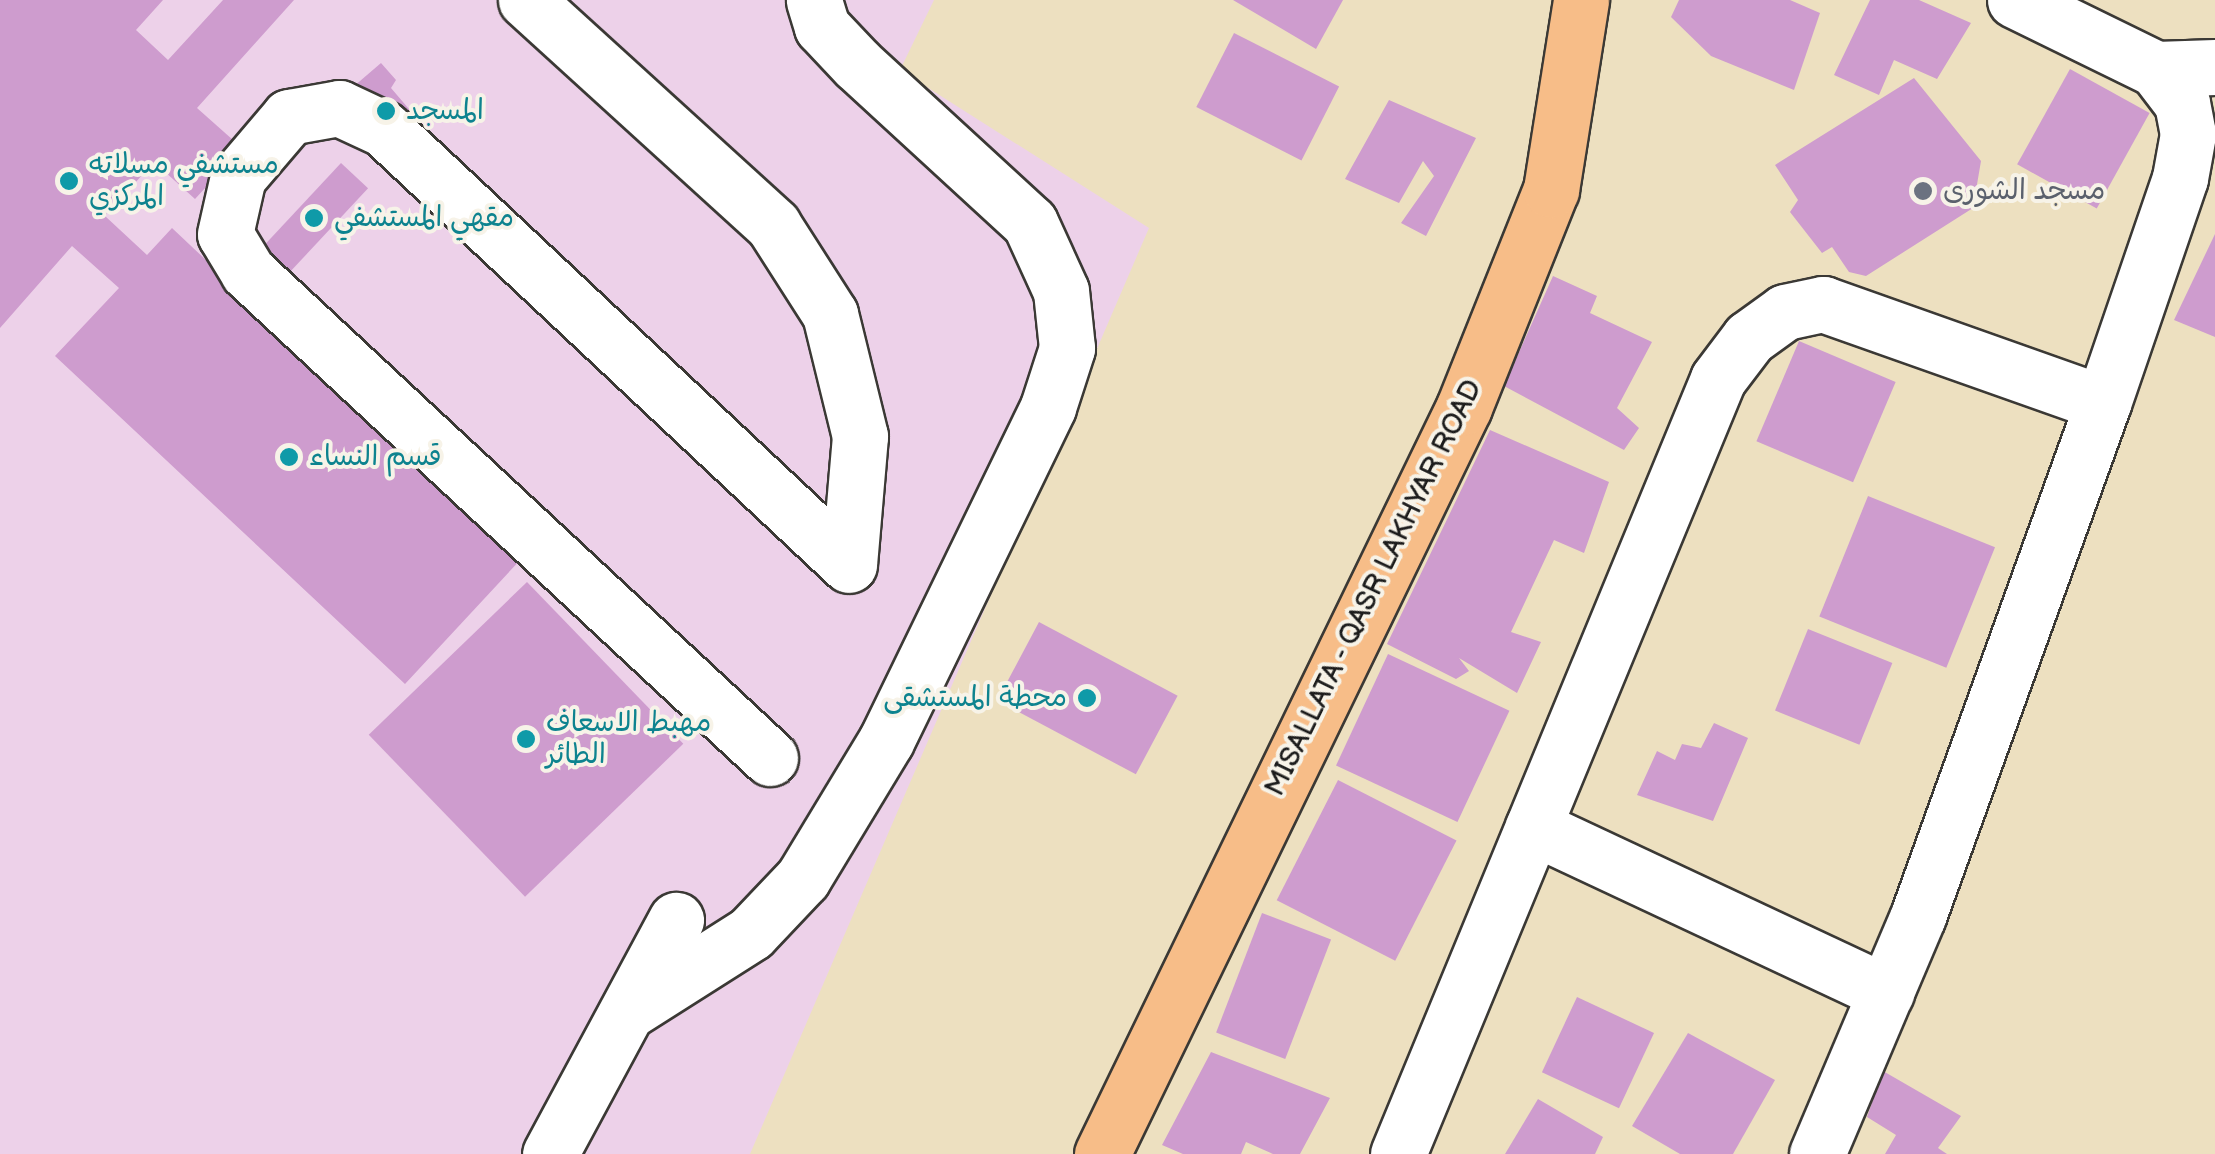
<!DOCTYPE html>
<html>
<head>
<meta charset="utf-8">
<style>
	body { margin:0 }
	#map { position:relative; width:2215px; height:1154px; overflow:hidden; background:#ede0c0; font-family:"Balsamiq Sans","Playpen Sans Arabic",sans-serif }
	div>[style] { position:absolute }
	.built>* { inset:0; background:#edd1e9 }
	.building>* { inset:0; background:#ce9cce; transform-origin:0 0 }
	.roads { filter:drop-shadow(2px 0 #3b3935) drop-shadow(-2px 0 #3b3935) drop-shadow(0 2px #3b3935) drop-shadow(0 -2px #3b3935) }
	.minor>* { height:55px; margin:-27.5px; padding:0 27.5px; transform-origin:27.5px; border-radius:27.5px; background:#fff }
	.major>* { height:55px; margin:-27.5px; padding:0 27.5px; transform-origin:27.5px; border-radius:27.5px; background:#f7bd88 }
	.dots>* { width:28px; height:28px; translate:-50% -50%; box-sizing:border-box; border:5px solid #f7f3e8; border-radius:50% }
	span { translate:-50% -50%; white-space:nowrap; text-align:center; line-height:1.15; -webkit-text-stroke:8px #f7f3e8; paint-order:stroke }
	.culture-label { font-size:28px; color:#0d838f }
	.left { translate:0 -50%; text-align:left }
	.right { translate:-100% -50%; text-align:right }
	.worship-label { font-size:28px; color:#5b616d }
	.street-label { font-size:28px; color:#1c1c1c }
</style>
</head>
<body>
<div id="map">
	<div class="built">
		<i style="clip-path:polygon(0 0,934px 0,900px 70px,1149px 228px,750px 1154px,0 1154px)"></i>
	</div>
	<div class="building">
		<i style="clip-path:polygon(0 0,163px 0,136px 30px,168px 60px,223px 0,294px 0,197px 108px,242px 148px,195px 199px,154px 162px,105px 216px,147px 255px,172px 228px,522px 558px,405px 684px,55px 356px,119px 288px,72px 246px,0 328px)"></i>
		<i style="clip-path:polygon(1233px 0,1343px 0,1316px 49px)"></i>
		<i style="clip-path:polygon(1679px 0,1790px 0,1820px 13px,1794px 90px,1711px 56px,1671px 17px)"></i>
		<i style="clip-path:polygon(1870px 0,1919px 0,1971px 23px,1937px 79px,1894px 60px,1879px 95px,1834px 75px)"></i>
		<i style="left:1234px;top:33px;width:118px;height:83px;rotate:27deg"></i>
		<i style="clip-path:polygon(381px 63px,396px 80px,391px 88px,426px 129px,398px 153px,346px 93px)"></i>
		<i style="left:2070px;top:69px;width:91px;height:109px;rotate:29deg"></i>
		<i style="clip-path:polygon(1914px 78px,1981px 161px,1973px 208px,1866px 276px,1849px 272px,1832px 247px,1822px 253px,1790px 212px,1798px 200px,1775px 165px)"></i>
		<i style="clip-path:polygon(1389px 100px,1476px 138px,1426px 236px,1401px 223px,1434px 176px,1423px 161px,1399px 203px,1345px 179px)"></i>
		<i style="left:341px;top:163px;width:37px;height:118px;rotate:43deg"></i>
		<i style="clip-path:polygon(2215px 234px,2215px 337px,2174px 320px)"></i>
		<i style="clip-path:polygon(1553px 276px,1597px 296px,1590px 313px,1652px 342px,1617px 408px,1639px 428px,1624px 450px,1504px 386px)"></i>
		<i style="left:1799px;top:341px;width:105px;height:109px;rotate:23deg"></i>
		<i style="clip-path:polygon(1490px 430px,1609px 482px,1584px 553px,1554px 540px,1511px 632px,1541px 642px,1517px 693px,1459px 658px,1469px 671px,1456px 679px,1387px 644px)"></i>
		<i style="left:1868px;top:496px;width:137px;height:130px;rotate:22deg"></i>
		<i style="left:527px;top:582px;width:225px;height:220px;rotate:46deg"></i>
		<i style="left:1039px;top:622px;width:157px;height:89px;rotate:28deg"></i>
		<i style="left:1808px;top:629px;width:91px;height:88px;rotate:22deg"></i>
		<i style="left:1388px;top:654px;width:134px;height:123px;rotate:25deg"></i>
		<i style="clip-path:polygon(1714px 723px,1748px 738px,1713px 821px,1637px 795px,1657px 751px,1675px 760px,1682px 744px,1701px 748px)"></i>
		<i style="left:1338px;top:780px;width:133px;height:135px;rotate:27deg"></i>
		<i style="left:1262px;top:913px;width:74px;height:128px;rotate:21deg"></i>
		<i style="left:1577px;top:997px;width:85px;height:83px;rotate:25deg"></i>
		<i style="clip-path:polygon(1688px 1033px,1775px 1080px,1733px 1154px,1680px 1154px,1632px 1126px)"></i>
		<i style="clip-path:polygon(1211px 1052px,1330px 1098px,1300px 1154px,1273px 1154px,1246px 1142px,1241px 1154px,1183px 1154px,1162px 1145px)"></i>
		<i style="clip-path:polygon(1883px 1071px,1961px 1116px,1938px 1148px,1947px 1154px,1885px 1154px,1896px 1135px,1867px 1117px)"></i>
		<i style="clip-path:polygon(1538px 1099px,1603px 1137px,1595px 1154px,1505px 1154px)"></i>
	</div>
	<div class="roads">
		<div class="minor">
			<i style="left:526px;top:0;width:334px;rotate:42.3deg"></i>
			<i style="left:773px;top:225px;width:106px;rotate:57.4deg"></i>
			<i style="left:830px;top:314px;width:126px;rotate:76.2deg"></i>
			<i style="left:860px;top:436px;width:129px;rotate:94.9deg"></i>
			<i style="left:2015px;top:0;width:157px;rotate:26.1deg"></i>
			<i style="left:2156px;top:69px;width:59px;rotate:-1.9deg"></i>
			<i style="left:770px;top:758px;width:713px;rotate:-137.05deg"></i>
			<i style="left:248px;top:272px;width:44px;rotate:-121.2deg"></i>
			<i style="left:225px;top:234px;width:58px;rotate:-77.2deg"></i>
			<i style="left:238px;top:177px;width:79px;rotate:-49.6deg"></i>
			<i style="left:289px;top:117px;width:51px;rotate:-10.2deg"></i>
			<i style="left:339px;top:108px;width:50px;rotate:25deg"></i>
			<i style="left:384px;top:129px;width:637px;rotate:43.16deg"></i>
			<i style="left:1533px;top:827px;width:390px;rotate:25.1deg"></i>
			<i style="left:633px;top:1008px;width:140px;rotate:-32.4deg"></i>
			<i style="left:751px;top:933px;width:76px;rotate:-46.6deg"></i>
			<i style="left:803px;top:878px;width:160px;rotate:-58.8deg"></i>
			<i style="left:886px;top:741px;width:371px;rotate:-64.1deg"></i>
			<i style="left:1048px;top:407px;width:62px;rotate:-72.1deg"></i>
			<i style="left:1067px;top:348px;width:57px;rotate:-96deg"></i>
			<i style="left:1061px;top:291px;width:75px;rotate:-114.5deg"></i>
			<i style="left:1030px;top:223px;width:235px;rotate:-137.4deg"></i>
			<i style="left:857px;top:64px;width:51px;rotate:-133.4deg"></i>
			<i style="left:822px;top:27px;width:28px;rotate:-107deg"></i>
			<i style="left:550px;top:1154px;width:266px;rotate:-61.7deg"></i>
			<i style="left:1398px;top:1154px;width:838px;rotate:-67.56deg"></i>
			<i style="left:1718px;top:379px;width:51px;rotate:-52.9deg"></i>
			<i style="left:1749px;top:338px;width:44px;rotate:-35.8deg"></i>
			<i style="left:1785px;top:312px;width:39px;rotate:-12deg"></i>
			<i style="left:1823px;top:304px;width:297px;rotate:19.5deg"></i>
			<i style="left:2103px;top:403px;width:238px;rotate:-71.1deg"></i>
			<i style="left:2180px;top:178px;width:45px;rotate:-79.7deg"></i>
			<i style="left:2188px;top:134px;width:32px;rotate:-101deg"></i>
			<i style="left:2182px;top:103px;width:43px;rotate:-127.4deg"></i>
			<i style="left:1817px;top:1154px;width:259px;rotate:-67deg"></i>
			<i style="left:1918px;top:916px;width:545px;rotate:-70.17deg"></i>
		</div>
		<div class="major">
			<i style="left:1102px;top:1154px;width:830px;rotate:-64.14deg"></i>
			<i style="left:1464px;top:407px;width:234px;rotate:-68.2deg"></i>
			<i style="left:1551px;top:190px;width:192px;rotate:-81deg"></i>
		</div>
	</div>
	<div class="dots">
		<i style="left:386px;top:111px;background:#0f9aa8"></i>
		<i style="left:69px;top:181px;background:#0f9aa8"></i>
		<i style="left:1923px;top:191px;background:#6b7280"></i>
		<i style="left:314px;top:218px;background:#0f9aa8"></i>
		<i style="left:289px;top:457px;background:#0f9aa8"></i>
		<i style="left:1087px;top:698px;background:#0f9aa8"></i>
		<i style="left:526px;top:739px;background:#0f9aa8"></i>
	</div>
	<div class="culture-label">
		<span class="left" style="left:406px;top:111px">المسجد</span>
		<span class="left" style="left:89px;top:181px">مستشفي مسلاته<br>المركزي</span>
		<span class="left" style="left:334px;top:218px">مقهي المستشفي</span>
		<span class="left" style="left:309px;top:457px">قسم النساء</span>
		<span class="right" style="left:1067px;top:698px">محطة المستشقى</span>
		<span class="left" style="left:546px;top:739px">مهبط الاسعاف<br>الطائر</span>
	</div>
	<div class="worship-label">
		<span class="left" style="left:1943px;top:191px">مسجد الشورى</span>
	</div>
	<div class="street-label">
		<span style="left:1374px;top:588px;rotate:-64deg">MISALLATA - QASR LAKHYAR ROAD</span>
	</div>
</div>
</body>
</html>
